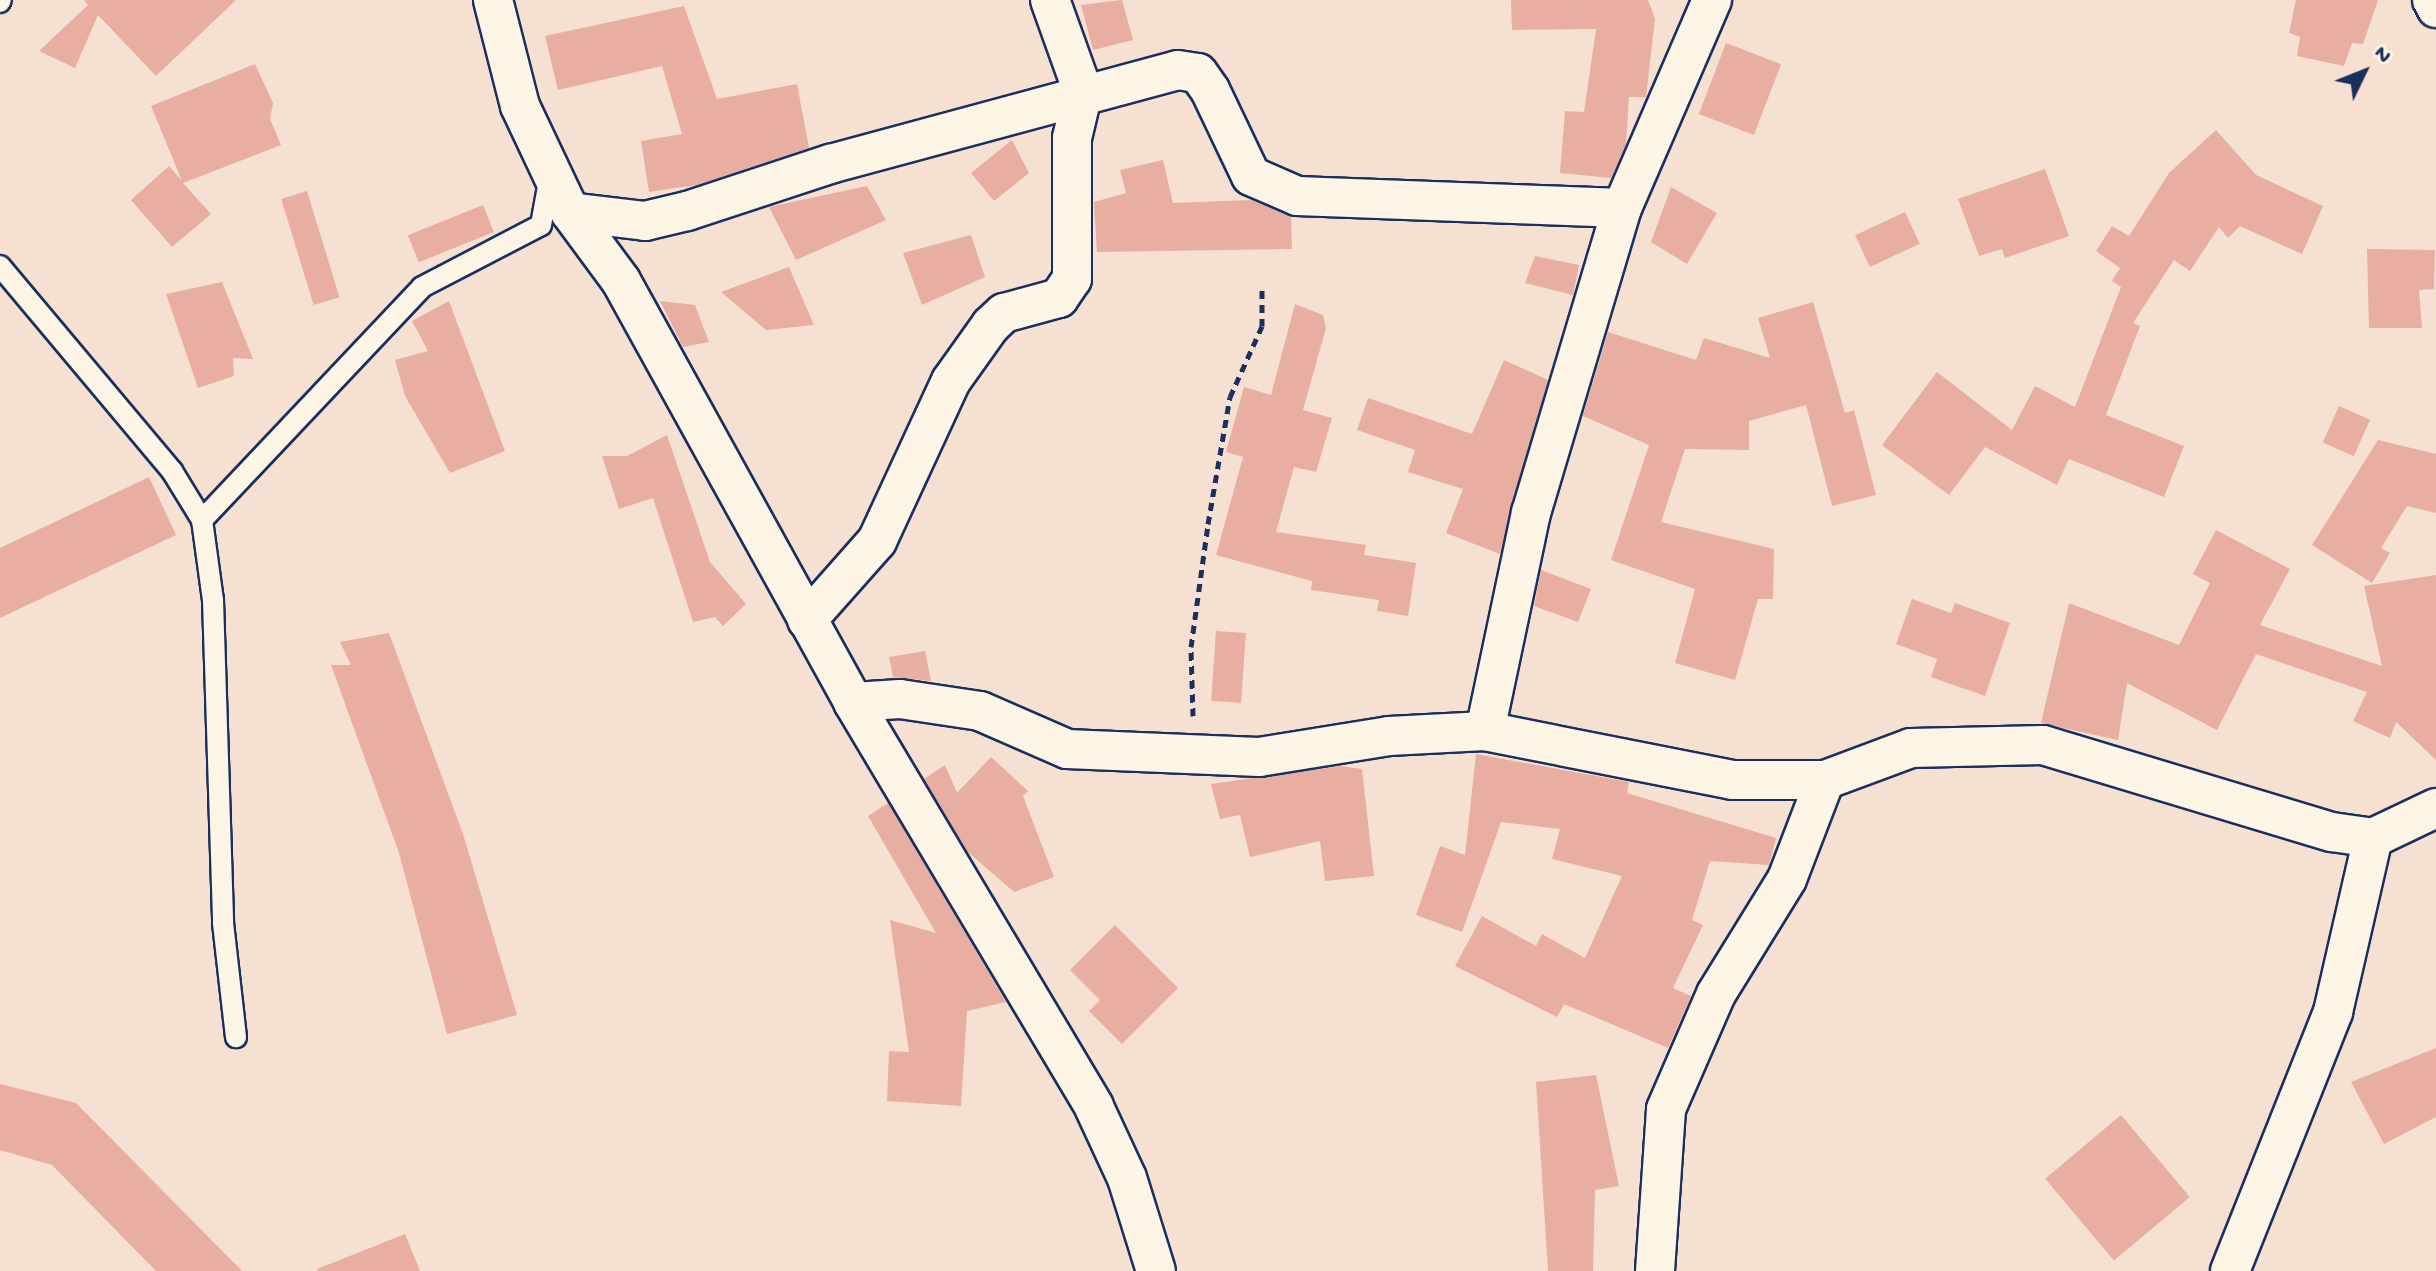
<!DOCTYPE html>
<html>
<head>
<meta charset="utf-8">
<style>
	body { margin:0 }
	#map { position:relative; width:2436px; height:1271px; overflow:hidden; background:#f6e0d1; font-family:"Gochi Hand",sans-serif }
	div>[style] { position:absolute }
	.building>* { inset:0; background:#e8aea2; transform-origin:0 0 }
	.path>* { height:5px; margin-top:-2.5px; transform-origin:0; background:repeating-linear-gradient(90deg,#1b2f5e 0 8px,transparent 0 14px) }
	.roads { filter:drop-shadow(2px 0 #1b2f5e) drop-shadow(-2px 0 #1b2f5e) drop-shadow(0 2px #1b2f5e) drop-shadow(0 -2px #1b2f5e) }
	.service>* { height:20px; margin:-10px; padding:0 10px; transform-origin:10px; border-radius:10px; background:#fcf5e5 }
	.minor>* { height:38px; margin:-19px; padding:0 19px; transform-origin:19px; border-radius:19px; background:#fcf5e5 }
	span { translate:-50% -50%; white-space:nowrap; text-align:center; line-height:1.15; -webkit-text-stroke:6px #fcf5e5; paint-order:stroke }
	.north { position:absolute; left:2324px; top:32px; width:80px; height:80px; -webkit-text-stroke:6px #fcf5e5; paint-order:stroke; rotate:47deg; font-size:22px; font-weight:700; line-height:32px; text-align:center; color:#1b2f5e }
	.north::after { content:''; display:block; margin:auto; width:28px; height:36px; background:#1b2f5e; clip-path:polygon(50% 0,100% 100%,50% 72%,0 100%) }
</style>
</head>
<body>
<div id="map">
	<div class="building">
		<i style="clip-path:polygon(84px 0,236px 0,156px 76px,98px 15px,75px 68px,39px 51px,88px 5px)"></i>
		<i style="clip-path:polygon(1122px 0,1133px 40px,1093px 50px,1081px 5px)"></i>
		<i style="clip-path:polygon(1511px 0,1648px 0,1655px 19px,1646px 97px,1629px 97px,1626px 144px,1611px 178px,1560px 173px,1565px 111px,1584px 112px,1596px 29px,1512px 30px)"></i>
		<i style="clip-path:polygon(2296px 0,2378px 0,2363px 44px,2352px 43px,2344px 66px,2297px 56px,2300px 37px,2289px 33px)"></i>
		<i style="clip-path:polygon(684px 6px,717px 99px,797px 84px,809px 148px,697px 185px,649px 192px,641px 141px,682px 134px,662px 66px,558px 90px,545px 36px)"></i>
		<i style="left:1726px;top:43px;width:59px;height:76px;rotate:21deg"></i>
		<i style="clip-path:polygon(255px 64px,273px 103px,270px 119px,281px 145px,183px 183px,211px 214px,172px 247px,131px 200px,169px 166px,182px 181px,151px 106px)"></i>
		<i style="clip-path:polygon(2216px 130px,2256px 175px,2323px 206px,2302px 254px,2240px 226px,2228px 238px,2219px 227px,2190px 271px,2174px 260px,2133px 323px,2140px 326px,2106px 415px,2184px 446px,2164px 497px,2069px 459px,2057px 485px,1985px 447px,1949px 495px,1882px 445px,1937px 372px,2012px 430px,2035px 386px,2075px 407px,2121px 287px,2112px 281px,2120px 268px,2096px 251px,2112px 226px,2129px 236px,2169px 173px)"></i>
		<i style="clip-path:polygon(1012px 140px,1029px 173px,994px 201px,971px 173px)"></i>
		<i style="clip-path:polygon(1163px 160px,1173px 203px,1251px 200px,1291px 217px,1292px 249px,1097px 252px,1094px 202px,1126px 193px,1120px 170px)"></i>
		<i style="clip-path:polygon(2045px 169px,2069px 236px,2005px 258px,2002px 249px,1979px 256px,1958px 199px)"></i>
		<i style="clip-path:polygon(867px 186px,886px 220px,796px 260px,769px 207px)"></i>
		<i style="clip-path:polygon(1671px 187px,1717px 213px,1687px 264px,1651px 242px)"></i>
		<i style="left:307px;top:191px;width:111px;height:27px;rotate:73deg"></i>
		<i style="left:483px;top:205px;width:29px;height:81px;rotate:68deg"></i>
		<i style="left:1905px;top:212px;width:35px;height:55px;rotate:65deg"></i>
		<i style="clip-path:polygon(971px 235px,985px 277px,922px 305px,903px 253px)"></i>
		<i style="clip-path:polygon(2367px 249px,2435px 250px,2434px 289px,2419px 290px,2422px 328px,2369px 328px)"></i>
		<i style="clip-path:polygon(1535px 256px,1579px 265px,1573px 295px,1525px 283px)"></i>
		<i style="clip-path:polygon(789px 267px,814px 325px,766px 330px,721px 292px)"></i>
		<i style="clip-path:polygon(222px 282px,253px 359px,233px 358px,234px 376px,198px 388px,166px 294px)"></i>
		<i style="clip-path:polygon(449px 301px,505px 451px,450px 473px,405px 396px,395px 360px,428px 351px,412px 321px)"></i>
		<i style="clip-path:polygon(660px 301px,695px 305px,709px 342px,683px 347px)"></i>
		<i style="clip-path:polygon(1813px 302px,1845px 413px,1854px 410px,1876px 495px,1832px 506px,1806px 405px,1749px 421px,1749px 450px,1685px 449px,1661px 522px,1774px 549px,1773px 599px,1758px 599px,1735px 680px,1675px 663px,1695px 589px,1611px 560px,1649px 445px,1583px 416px,1608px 332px,1696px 360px,1704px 338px,1770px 358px,1758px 318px)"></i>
		<i style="clip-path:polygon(1295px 304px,1323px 315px,1326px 328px,1303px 410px,1332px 418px,1316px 472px,1294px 467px,1276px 532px,1366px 545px,1364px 555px,1416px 563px,1408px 616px,1377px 611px,1379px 600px,1311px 590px,1312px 581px,1216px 555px,1243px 457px,1226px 452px,1244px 387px,1271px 395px)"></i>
		<i style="clip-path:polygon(1504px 360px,1548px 380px,1500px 554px,1446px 533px,1463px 489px,1408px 472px,1415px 450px,1357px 430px,1368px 398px,1472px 434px)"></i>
		<i style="left:2339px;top:406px;width:34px;height:40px;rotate:24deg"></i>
		<i style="clip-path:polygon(667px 435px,710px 562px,746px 604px,723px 626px,715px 617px,693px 622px,653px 498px,619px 509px,602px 456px,627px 456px)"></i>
		<i style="clip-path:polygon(2378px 440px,2436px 454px,2436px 513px,2407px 506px,2381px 548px,2390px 553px,2372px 583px,2312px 545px)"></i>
		<i style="clip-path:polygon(149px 477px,176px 535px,0 618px,0 548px)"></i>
		<i style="clip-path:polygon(2216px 530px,2290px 569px,2260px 625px,2382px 666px,2364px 586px,2436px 575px,2436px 760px,2396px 722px,2390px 738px,2353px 721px,2367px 692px,2256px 654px,2217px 730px,2127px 683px,2118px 740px,2041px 723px,2069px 603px,2179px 645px,2210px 583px,2193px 574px)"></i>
		<i style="clip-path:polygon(1541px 570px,1591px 589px,1578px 622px,1534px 606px)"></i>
		<i style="clip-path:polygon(1912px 599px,1951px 613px,1955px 603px,2010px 623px,1985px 696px,1931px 677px,1937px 659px,1896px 644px)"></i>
		<i style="left:1216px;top:631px;width:30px;height:70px;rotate:4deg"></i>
		<i style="clip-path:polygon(389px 633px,463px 834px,517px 1015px,447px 1034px,399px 853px,331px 665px,351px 665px,340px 642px)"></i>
		<i style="clip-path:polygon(925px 651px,931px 681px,893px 677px,889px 657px)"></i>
		<i style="clip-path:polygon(1476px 754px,1629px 782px,1627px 793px,1776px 838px,1769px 865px,1710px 861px,1692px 920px,1703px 925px,1673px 988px,1691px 996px,1668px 1048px,1564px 1004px,1557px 1017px,1455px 966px,1482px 916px,1536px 946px,1542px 934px,1585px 958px,1622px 876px,1552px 859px,1560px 829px,1501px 822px,1462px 932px,1416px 915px,1440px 846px,1465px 855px)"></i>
		<i style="clip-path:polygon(991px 757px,1028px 791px,1023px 796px,1054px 877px,1014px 892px,968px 852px,924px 779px,945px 765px,957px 793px)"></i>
		<i style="clip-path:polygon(1341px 766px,1362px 769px,1374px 876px,1325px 881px,1320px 841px,1250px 857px,1240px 815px,1220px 819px,1211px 784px)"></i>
		<i style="clip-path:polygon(888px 803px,1006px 1002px,967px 1011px,961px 1106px,887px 1101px,889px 1051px,909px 1052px,890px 920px,936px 933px,868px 816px)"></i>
		<i style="clip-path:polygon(1115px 925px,1178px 988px,1122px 1044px,1089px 1011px,1100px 1000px,1070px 970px)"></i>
		<i style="clip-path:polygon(2436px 1048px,2436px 1117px,2384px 1144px,2351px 1082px)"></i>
		<i style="clip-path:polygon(1596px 1075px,1619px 1186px,1595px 1190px,1593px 1271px,1548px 1271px,1536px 1082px)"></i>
		<i style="clip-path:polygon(0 1084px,76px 1103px,242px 1271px,156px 1271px,52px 1165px,0 1150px)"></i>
		<i style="left:2121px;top:1115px;width:107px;height:99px;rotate:50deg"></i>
		<i style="clip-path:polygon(405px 1234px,420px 1271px,318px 1271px,317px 1269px)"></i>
	</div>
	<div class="path">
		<i style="left:1193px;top:716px;width:69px;rotate:-91.7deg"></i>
		<i style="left:1191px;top:647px;width:124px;rotate:-82.1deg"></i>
		<i style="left:1208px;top:524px;width:129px;rotate:-80.2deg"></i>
		<i style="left:1230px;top:397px;width:78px;rotate:-65.7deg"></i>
		<i style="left:1262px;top:326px;width:40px;rotate:-90deg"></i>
	</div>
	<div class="roads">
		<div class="service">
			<i style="left:0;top:2px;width:2px;rotate:-63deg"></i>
			<i style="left:0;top:266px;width:268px;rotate:50deg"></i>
			<i style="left:172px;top:471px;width:57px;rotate:58.5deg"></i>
			<i style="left:202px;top:520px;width:81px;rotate:82.2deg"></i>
			<i style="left:213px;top:600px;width:323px;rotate:88.2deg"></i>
			<i style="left:223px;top:923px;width:115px;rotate:83.5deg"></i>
			<i style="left:202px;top:520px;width:320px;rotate:-46.6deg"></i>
			<i style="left:422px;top:287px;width:134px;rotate:-27.5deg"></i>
			<i style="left:541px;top:225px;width:45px;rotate:-79.7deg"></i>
		</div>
		<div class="minor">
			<i style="left:493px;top:0;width:109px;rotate:75.7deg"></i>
			<i style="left:520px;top:106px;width:117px;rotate:64.7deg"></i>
			<i style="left:570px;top:212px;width:86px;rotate:53.5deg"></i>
			<i style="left:621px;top:281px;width:481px;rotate:61.1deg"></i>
			<i style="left:853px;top:702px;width:471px;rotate:59.2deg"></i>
			<i style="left:1094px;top:1107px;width:78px;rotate:65.1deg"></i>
			<i style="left:1127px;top:1178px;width:97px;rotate:72.7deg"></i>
			<i style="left:2432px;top:0;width:9px;rotate:63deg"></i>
			<i style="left:570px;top:212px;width:76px;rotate:6.8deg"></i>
			<i style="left:645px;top:221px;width:43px;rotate:-13.4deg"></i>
			<i style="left:687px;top:211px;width:151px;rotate:-18.2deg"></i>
			<i style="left:830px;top:164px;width:360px;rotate:-15.1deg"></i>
			<i style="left:1178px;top:70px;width:20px;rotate:9deg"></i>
			<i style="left:1198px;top:73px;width:21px;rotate:55deg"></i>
			<i style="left:1210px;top:90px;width:95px;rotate:64.5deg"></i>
			<i style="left:1251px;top:176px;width:50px;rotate:23.5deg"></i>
			<i style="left:1297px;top:196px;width:325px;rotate:2.1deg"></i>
			<i style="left:807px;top:620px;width:106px;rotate:-48.5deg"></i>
			<i style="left:877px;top:541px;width:176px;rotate:-65.2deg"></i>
			<i style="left:951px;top:381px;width:69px;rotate:-54.5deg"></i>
			<i style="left:991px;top:325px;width:18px;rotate:-43deg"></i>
			<i style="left:1004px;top:313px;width:57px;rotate:-15.3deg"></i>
			<i style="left:1059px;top:298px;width:23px;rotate:-56deg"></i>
			<i style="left:1072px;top:279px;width:141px;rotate:-90deg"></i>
			<i style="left:1072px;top:138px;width:47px;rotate:-76.6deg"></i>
			<i style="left:1083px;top:92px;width:98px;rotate:-109.7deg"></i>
			<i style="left:853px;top:702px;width:47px;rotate:-3.7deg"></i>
			<i style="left:900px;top:699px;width:81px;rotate:8.5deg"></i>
			<i style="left:980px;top:711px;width:95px;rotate:23.6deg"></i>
			<i style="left:1067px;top:749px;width:192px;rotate:2.4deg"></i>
			<i style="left:1259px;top:757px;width:132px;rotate:-9.2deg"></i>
			<i style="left:1389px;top:736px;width:96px;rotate:-3deg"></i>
			<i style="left:1485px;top:731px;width:252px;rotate:11.2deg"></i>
			<i style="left:1732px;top:780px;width:93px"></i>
			<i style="left:1825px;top:780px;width:92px;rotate:-20.4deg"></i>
			<i style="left:1911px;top:748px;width:132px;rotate:-1.3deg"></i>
			<i style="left:2043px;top:745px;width:302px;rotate:16.8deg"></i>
			<i style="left:2332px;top:832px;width:41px;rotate:8.3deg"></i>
			<i style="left:2373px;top:838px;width:70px;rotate:-25.5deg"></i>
			<i style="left:1485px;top:731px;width:223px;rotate:-78.1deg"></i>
			<i style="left:1531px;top:513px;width:318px;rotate:-73.4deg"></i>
			<i style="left:1622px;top:208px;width:227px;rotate:-66.6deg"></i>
			<i style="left:1655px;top:1271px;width:162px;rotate:-86.1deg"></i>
			<i style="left:1666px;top:1109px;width:125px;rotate:-66.5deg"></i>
			<i style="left:1716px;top:994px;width:135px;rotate:-58.3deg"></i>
			<i style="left:1787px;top:879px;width:106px;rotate:-69deg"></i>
			<i style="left:2230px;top:1271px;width:279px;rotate:-68.3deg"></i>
			<i style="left:2333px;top:1012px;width:179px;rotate:-77.1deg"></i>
		</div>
	</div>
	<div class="north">N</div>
</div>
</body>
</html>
